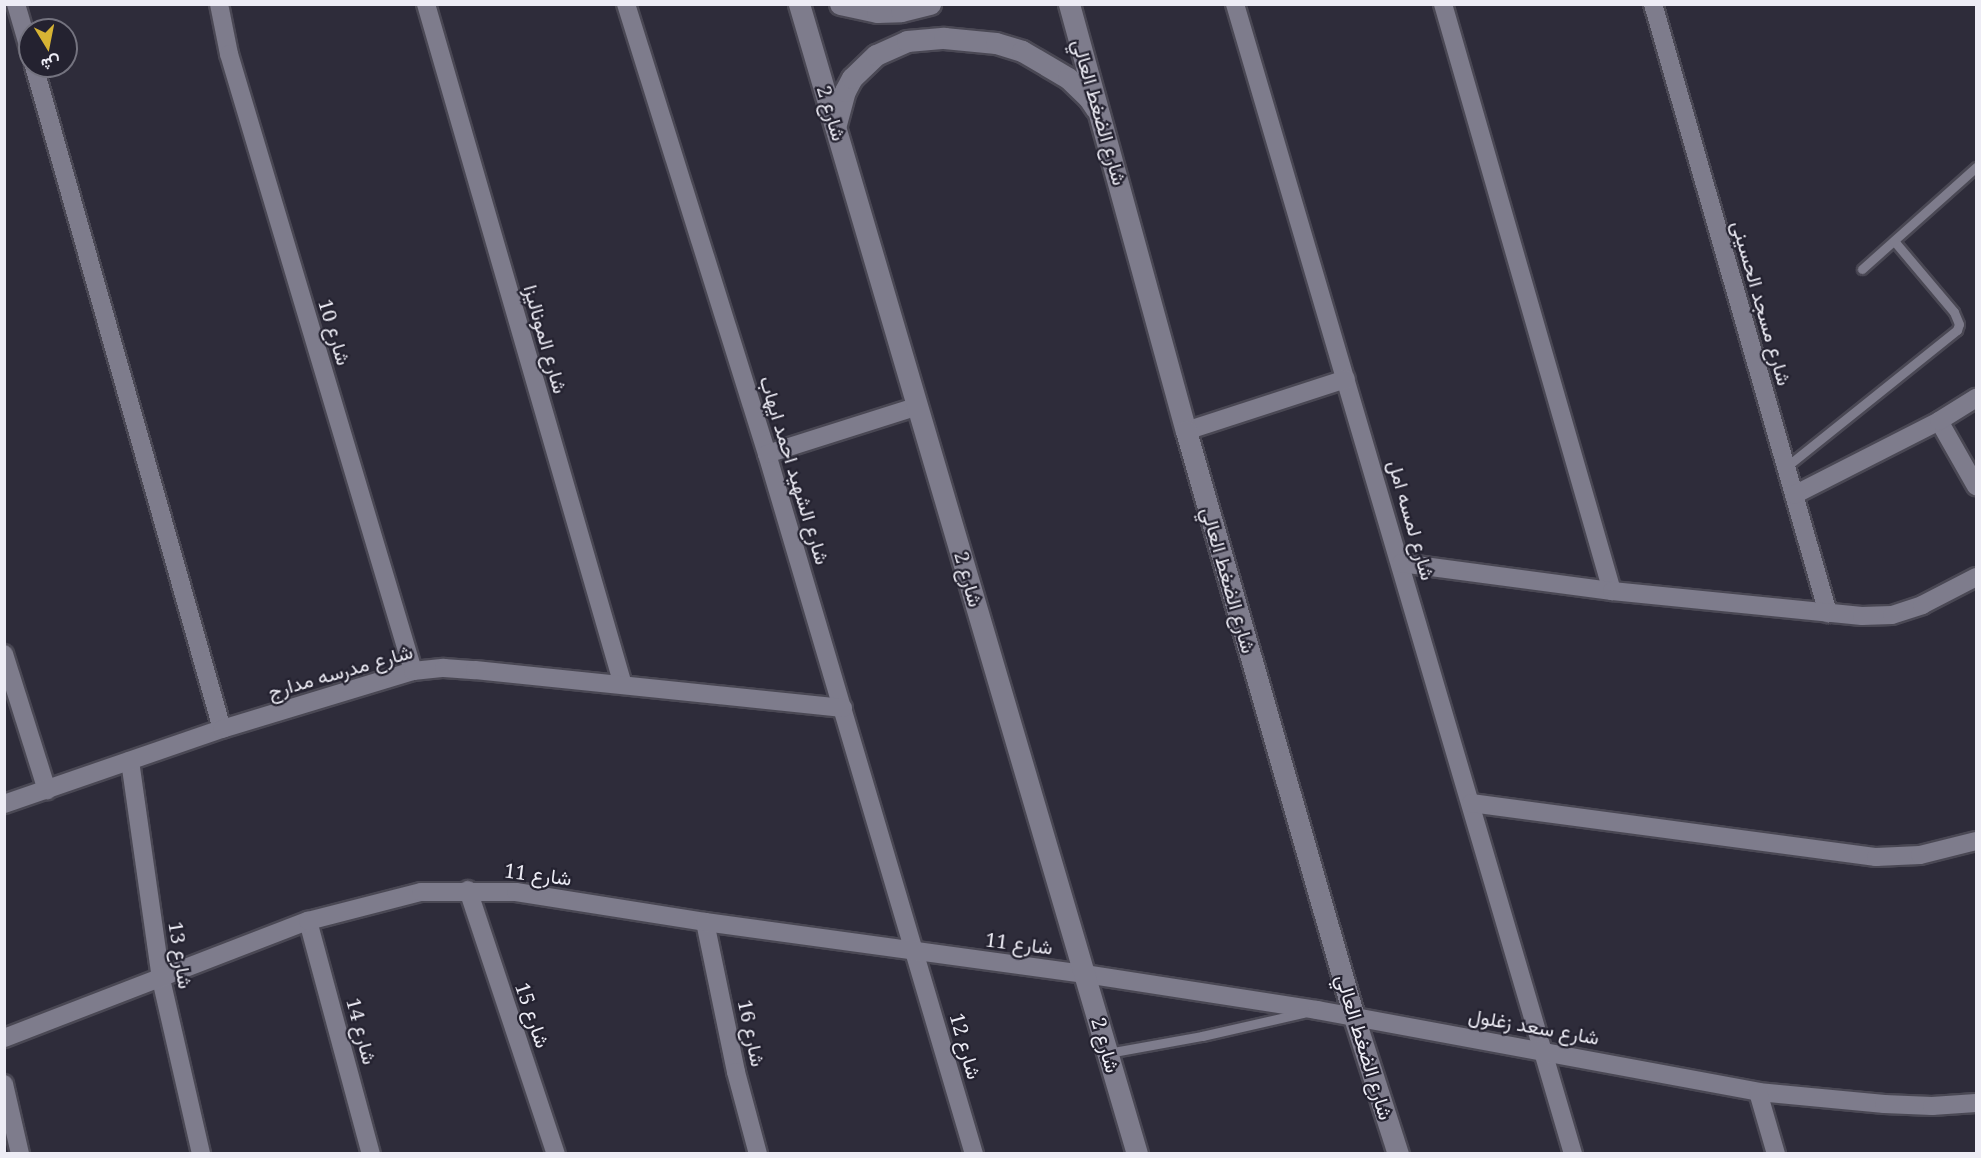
<!DOCTYPE html>
<html>
<head>
<meta charset="utf-8">
<style>
	body { margin:0 }
	#map { position:relative; width:1981px; height:1158px; overflow:hidden; background:#2e2c3a; font-family:"Noto Serif",Vazirmatn,serif }
	div>[style] { position:absolute }
	.roads { filter:drop-shadow(2px 0 #4a4854) drop-shadow(-2px 0 #4a4854) drop-shadow(0 2px #4a4854) drop-shadow(0 -2px #4a4854) }
	.service>* { height:9px; margin:-4.5px; padding:0 4.5px; transform-origin:4.5px; border-radius:4.5px; background:#7e7c8c }
	.minor>* { height:18px; margin:-9px; padding:0 9px; transform-origin:9px; border-radius:9px; background:#7e7c8c }
	.tertiary>* { height:21px; margin:-10.5px; padding:0 10.5px; transform-origin:10.5px; border-radius:10.5px; background:#7e7c8c }
	span { translate:-50% -50%; white-space:nowrap; text-align:center; line-height:1.15; -webkit-text-stroke:4.5px #242230; paint-order:stroke }
	.street-label { font-size:20px; color:#edecf5 }
	.frame { position:absolute; inset:0; border:6px solid #edecf5; pointer-events:none }
	.north { position:absolute; left:18px; top:18px; width:60px; height:60px; box-sizing:border-box; background:#242230; border:2px solid #74737f; border-radius:50%; rotate:170deg; font-size:16px; font-weight:700; line-height:24px; text-align:center; color:#edecf5 }
	.north::after { content:''; display:block; margin:auto; width:21px; height:27px; background:#d7b434; clip-path:polygon(50% 0,100% 100%,50% 72%,0 100%) }
</style>
</head>
<body>
<div id="map">
	<div class="roads">
		<div class="service">
			<i style="left:1862px;top:269px;width:153px;rotate:-41.8deg"></i>
			<i style="left:1786px;top:467px;width:219px;rotate:-38.7deg"></i>
			<i style="left:1957px;top:330px;width:6px;rotate:-72deg"></i>
			<i style="left:1959px;top:324px;width:13px;rotate:-113deg"></i>
			<i style="left:1954px;top:312px;width:93px;rotate:-130.2deg"></i>
			<i style="left:1108px;top:1053px;width:96px;rotate:-10.3deg"></i>
			<i style="left:1202px;top:1036px;width:104px;rotate:-12.8deg"></i>
		</div>
		<div class="minor">
			<i style="left:16px;top:4px;width:50px;rotate:73.7deg"></i>
			<i style="left:219px;top:4px;width:51px;rotate:78.7deg"></i>
			<i style="left:229px;top:54px;width:644px;rotate:73.39deg"></i>
			<i style="left:426px;top:4px;width:709px;rotate:73.87deg"></i>
			<i style="left:626px;top:4px;width:472px;rotate:72.6deg"></i>
			<i style="left:767px;top:454px;width:730px;rotate:73.53deg"></i>
			<i style="left:1235px;top:4px;width:1199px;rotate:73.62deg"></i>
			<i style="left:1443px;top:4px;width:611px;rotate:73.94deg"></i>
			<i style="left:1653px;top:4px;width:634px;rotate:73.97deg"></i>
			<i style="left:34px;top:66px;width:689px;rotate:74.17deg"></i>
			<i style="left:1939px;top:421px;width:75px;rotate:60.4deg"></i>
			<i style="left:1186px;top:431px;width:168px;rotate:-18deg"></i>
			<i style="left:767px;top:454px;width:158px;rotate:-17.6deg"></i>
			<i style="left:1794px;top:495px;width:163px;rotate:-27deg"></i>
			<i style="left:1939px;top:421px;width:44px;rotate:-31.9deg"></i>
			<i style="left:1401px;top:563px;width:213px;rotate:7.6deg"></i>
			<i style="left:1612px;top:591px;width:251px;rotate:5.7deg"></i>
			<i style="left:1862px;top:616px;width:30px;rotate:-2deg"></i>
			<i style="left:1892px;top:615px;width:32px;rotate:-18deg"></i>
			<i style="left:1922px;top:605px;width:61px;rotate:-27.4deg"></i>
			<i style="left:4px;top:654px;width:143px;rotate:72.5deg"></i>
			<i style="left:130px;top:761px;width:220px;rotate:81.9deg"></i>
			<i style="left:161px;top:979px;width:180px;rotate:77.1deg"></i>
			<i style="left:1471px;top:803px;width:409px;rotate:7.6deg"></i>
			<i style="left:1876px;top:857px;width:44px;rotate:-2.6deg"></i>
			<i style="left:1920px;top:855px;width:58px;rotate:-14deg"></i>
			<i style="left:4px;top:804px;width:231px;rotate:-19deg"></i>
			<i style="left:222px;top:729px;width:200px;rotate:-16.9deg"></i>
			<i style="left:413px;top:671px;width:31px;rotate:-6deg"></i>
			<i style="left:444px;top:668px;width:31px;rotate:4deg"></i>
			<i style="left:475px;top:670px;width:370px;rotate:5.9deg"></i>
			<i style="left:468px;top:890px;width:278px;rotate:71.6deg"></i>
			<i style="left:308px;top:921px;width:241px;rotate:74.9deg"></i>
			<i style="left:705px;top:922px;width:153px;rotate:78.3deg"></i>
			<i style="left:736px;top:1072px;width:85px;rotate:75deg"></i>
			<i style="left:4px;top:1038px;width:326px;rotate:-21.1deg"></i>
			<i style="left:308px;top:921px;width:117px;rotate:-14.4deg"></i>
			<i style="left:421px;top:892px;width:95px"></i>
			<i style="left:516px;top:892px;width:191px;rotate:9deg"></i>
			<i style="left:705px;top:922px;width:384px;rotate:7.8deg"></i>
			<i style="left:1085px;top:974px;width:235px;rotate:8.8deg"></i>
			<i style="left:1317px;top:1010px;width:449px;rotate:10.5deg"></i>
			<i style="left:1758px;top:1092px;width:127px;rotate:5.4deg"></i>
			<i style="left:1884px;top:1104px;width:48px;rotate:2.4deg"></i>
			<i style="left:1932px;top:1106px;width:44px;rotate:-3.9deg"></i>
			<i style="left:4px;top:1084px;width:72px;rotate:77.1deg"></i>
			<i style="left:1758px;top:1092px;width:65px;rotate:73.8deg"></i>
		</div>
		<div class="tertiary">
			<i style="left:799px;top:4px;width:1199px;rotate:73.62deg"></i>
			<i style="left:840px;top:4px;width:38px;rotate:12deg"></i>
			<i style="left:877px;top:12px;width:24px;rotate:-2deg"></i>
			<i style="left:901px;top:11px;width:30px;rotate:-14deg"></i>
			<i style="left:1069px;top:4px;width:443px;rotate:74.7deg"></i>
			<i style="left:1186px;top:431px;width:610px;rotate:74deg"></i>
			<i style="left:1354px;top:1017px;width:144px;rotate:72.2deg"></i>
			<i style="left:836px;top:124px;width:34px;rotate:-75deg"></i>
			<i style="left:845px;top:91px;width:15px;rotate:-62deg"></i>
			<i style="left:852px;top:78px;width:33px;rotate:-44deg"></i>
			<i style="left:876px;top:55px;width:34px;rotate:-24deg"></i>
			<i style="left:907px;top:41px;width:37px;rotate:-5deg"></i>
			<i style="left:944px;top:38px;width:52px;rotate:5.5deg"></i>
			<i style="left:996px;top:43px;width:27px;rotate:17deg"></i>
			<i style="left:1022px;top:51px;width:53px;rotate:30.4deg"></i>
			<i style="left:1068px;top:78px;width:28px;rotate:44deg"></i>
			<i style="left:1088px;top:97px;width:14px;rotate:56deg"></i>
		</div>
	</div>
	<div class="street-label">
		<span style="left:1100px;top:112px;rotate:74deg">شارع الضغط العالي</span>
		<span style="left:832px;top:113px;rotate:73deg">شارع 2</span>
		<span style="left:1762px;top:303px;rotate:74deg">شارع مسجد الحسينى</span>
		<span style="left:335px;top:332px;rotate:73deg">شارع 10</span>
		<span style="left:546px;top:339px;rotate:74deg">شارع الموناليزا</span>
		<span style="left:795px;top:470px;rotate:73deg">شارع الشهيد احمد ايهاب</span>
		<span style="left:1412px;top:520px;rotate:74deg">شارع لمسه امل</span>
		<span style="left:969px;top:579px;rotate:74deg">شارع 2</span>
		<span style="left:1229px;top:580px;rotate:74deg">شارع الضغط العالي</span>
		<span style="left:340px;top:671px;rotate:-16deg">شارع مدرسه مدارج</span>
		<span style="left:538px;top:874px;rotate:7deg">شارع 11</span>
		<span style="left:1019px;top:943px;rotate:7deg">شارع 11</span>
		<span style="left:181px;top:955px;rotate:81deg">شارع 13</span>
		<span style="left:533px;top:1015px;rotate:71deg">شارع 15</span>
		<span style="left:1534px;top:1026px;rotate:10deg">شارع سعد زغلول</span>
		<span style="left:362px;top:1031px;rotate:75deg">شارع 14</span>
		<span style="left:752px;top:1033px;rotate:78deg">شارع 16</span>
		<span style="left:1106px;top:1045px;rotate:74deg">شارع 2</span>
		<span style="left:966px;top:1046px;rotate:74deg">شارع 12</span>
		<span style="left:1365px;top:1047px;rotate:73deg">شارع الضغط العالي</span>
	</div>
	<div class="frame"></div>
	<div class="north">ش</div>
</div>
</body>
</html>
